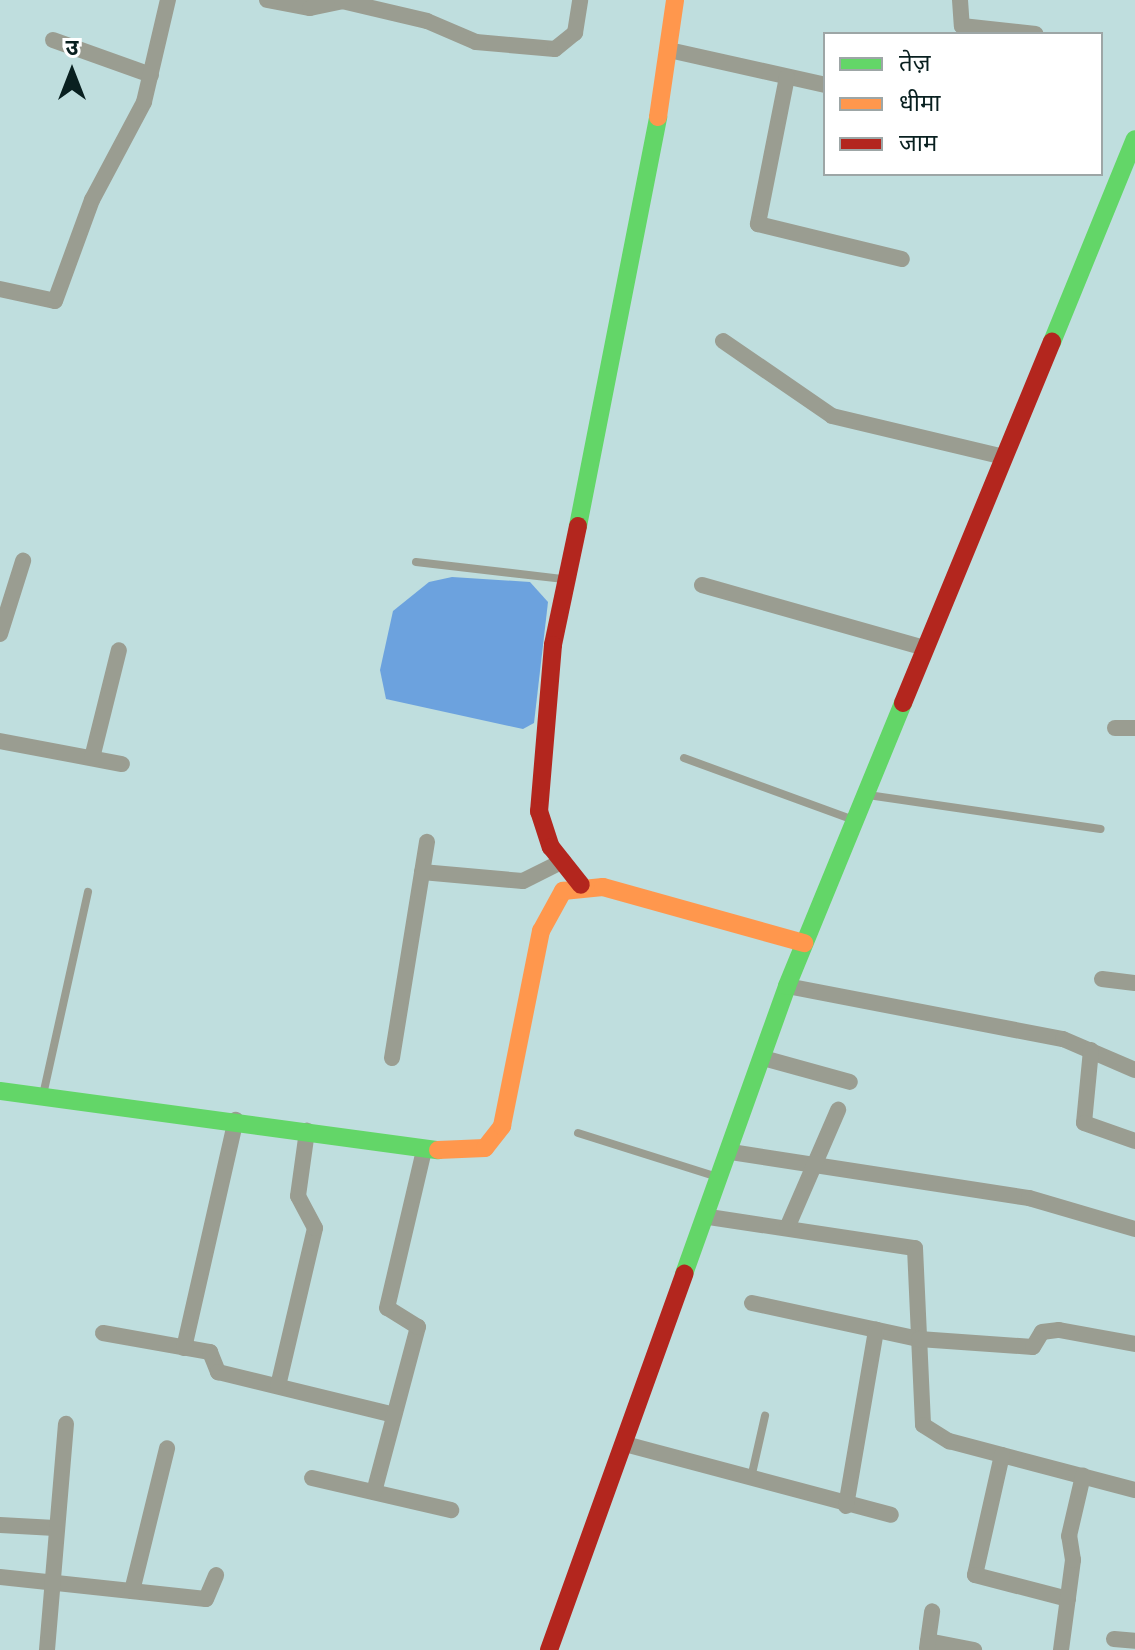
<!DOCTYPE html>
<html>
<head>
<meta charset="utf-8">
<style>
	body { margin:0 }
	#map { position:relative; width:1135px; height:1650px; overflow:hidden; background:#bfdede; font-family:Montserrat,"Noto Sans Devanagari",sans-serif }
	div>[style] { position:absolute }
	.water>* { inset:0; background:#6ca2de }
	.lane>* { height:8px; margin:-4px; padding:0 4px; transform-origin:4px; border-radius:4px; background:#9a9d91 }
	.street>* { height:16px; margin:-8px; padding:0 8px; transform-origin:8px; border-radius:8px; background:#9a9d91 }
	.fast>* { height:18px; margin:-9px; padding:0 9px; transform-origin:9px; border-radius:9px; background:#63d668 }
	.slow>* { height:18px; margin:-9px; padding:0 9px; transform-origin:9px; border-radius:9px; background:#ff974d }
	.jam>* { height:18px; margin:-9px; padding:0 9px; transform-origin:9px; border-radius:9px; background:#b3261e }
	span { translate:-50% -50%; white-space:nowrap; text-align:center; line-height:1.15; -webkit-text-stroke:8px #fff; paint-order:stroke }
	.legend { position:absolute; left:823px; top:32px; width:280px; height:144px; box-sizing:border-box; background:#fff; border:2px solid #9da6a6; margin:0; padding:10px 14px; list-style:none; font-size:24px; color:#092020 }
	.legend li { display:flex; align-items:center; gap:16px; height:40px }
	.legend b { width:40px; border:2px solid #9da6a6 }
	.north { position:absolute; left:32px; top:32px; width:80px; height:80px; -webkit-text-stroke:6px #fff; paint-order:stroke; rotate:0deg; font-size:22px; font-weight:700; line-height:32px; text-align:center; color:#092020 }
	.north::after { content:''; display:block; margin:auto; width:28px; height:36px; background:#092020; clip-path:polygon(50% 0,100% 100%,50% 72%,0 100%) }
</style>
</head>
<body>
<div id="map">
	<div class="water">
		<i style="clip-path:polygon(452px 577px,530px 582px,548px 602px,534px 723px,523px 729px,386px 699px,380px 670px,393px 611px,429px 582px)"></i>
	</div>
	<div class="lane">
		<i style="left:416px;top:562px;width:147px;rotate:6.6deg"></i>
		<i style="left:684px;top:758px;width:180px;rotate:20.1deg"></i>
		<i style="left:868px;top:795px;width:235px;rotate:8.3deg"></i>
		<i style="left:43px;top:1095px;width:208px;rotate:-77.5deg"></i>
		<i style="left:578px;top:1133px;width:143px;rotate:17.5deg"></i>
		<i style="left:751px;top:1478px;width:64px;rotate:-77.3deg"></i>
	</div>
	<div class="street">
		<i style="left:267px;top:0;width:44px;rotate:10.5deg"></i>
		<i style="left:310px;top:8px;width:33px;rotate:-12deg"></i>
		<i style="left:342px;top:1px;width:87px;rotate:13.2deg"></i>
		<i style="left:427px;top:21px;width:53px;rotate:23.2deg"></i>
		<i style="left:476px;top:42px;width:79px;rotate:5.1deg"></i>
		<i style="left:555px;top:49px;width:26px;rotate:-39deg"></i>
		<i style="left:575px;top:33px;width:33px;rotate:-81deg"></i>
		<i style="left:960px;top:0;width:26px;rotate:86deg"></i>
		<i style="left:962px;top:26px;width:74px;rotate:6.2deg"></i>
		<i style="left:53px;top:40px;width:104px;rotate:19.7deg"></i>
		<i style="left:669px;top:50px;width:160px;rotate:12.6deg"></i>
		<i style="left:787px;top:77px;width:150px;rotate:101.2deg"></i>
		<i style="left:758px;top:224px;width:148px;rotate:13.7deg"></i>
		<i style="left:0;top:289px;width:56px;rotate:12.3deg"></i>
		<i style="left:55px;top:301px;width:108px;rotate:-69.9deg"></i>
		<i style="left:92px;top:200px;width:111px;rotate:-62deg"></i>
		<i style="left:144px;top:102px;width:105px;rotate:-76.8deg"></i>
		<i style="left:723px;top:341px;width:132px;rotate:34.5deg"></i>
		<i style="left:832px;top:416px;width:177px;rotate:13.4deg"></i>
		<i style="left:702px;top:585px;width:231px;rotate:15.8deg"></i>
		<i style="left:0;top:634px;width:77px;rotate:-72.5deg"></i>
		<i style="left:1115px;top:728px;width:20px"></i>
		<i style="left:0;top:741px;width:124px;rotate:10.7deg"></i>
		<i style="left:92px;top:758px;width:111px;rotate:-76deg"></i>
		<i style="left:422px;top:872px;width:101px;rotate:5.1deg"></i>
		<i style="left:523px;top:881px;width:45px;rotate:-26.6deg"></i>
		<i style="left:1102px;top:979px;width:33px;rotate:7deg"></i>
		<i style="left:787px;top:986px;width:281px;rotate:10.9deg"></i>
		<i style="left:1063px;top:1039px;width:78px;rotate:23.3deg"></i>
		<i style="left:1091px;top:1050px;width:73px;rotate:95.5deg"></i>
		<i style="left:1084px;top:1123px;width:54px;rotate:19.4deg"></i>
		<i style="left:392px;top:1058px;width:219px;rotate:-80.8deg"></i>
		<i style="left:763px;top:1058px;width:90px;rotate:15.4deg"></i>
		<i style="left:731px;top:1152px;width:302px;rotate:8.8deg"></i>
		<i style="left:1029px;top:1198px;width:110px;rotate:16.3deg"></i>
		<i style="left:709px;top:1217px;width:208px;rotate:8.6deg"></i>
		<i style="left:915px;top:1248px;width:177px;rotate:87.4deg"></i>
		<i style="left:923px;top:1425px;width:31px;rotate:32deg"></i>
		<i style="left:949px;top:1441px;width:192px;rotate:14.8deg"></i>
		<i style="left:787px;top:1228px;width:129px;rotate:-66.6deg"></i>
		<i style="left:752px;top:1303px;width:171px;rotate:12.2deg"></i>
		<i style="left:919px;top:1339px;width:114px;rotate:4deg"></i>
		<i style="left:1033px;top:1347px;width:17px;rotate:-59deg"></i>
		<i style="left:1042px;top:1332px;width:17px;rotate:-7deg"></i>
		<i style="left:1059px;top:1330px;width:77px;rotate:10.4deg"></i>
		<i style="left:103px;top:1333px;width:109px;rotate:10.1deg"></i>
		<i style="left:210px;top:1352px;width:22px;rotate:68deg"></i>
		<i style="left:218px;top:1372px;width:181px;rotate:13.7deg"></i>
		<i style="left:184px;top:1348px;width:234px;rotate:-77.2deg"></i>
		<i style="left:278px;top:1386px;width:162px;rotate:-76.8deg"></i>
		<i style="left:315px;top:1228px;width:36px;rotate:-118deg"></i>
		<i style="left:298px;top:1196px;width:66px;rotate:-82.1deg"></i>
		<i style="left:625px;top:1444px;width:275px;rotate:14.9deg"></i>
		<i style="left:1002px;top:1455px;width:123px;rotate:102.7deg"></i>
		<i style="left:975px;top:1575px;width:96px;rotate:14.5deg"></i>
		<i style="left:312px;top:1478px;width:143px;rotate:13deg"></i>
		<i style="left:374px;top:1492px;width:171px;rotate:-75.1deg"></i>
		<i style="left:418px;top:1327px;width:36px;rotate:-148deg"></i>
		<i style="left:387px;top:1308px;width:162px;rotate:-76.8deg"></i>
		<i style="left:846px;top:1506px;width:179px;rotate:-80.3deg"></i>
		<i style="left:0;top:1525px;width:55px;rotate:3.1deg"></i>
		<i style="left:0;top:1577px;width:207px;rotate:6.1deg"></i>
		<i style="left:206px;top:1599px;width:26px;rotate:-67deg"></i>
		<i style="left:132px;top:1591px;width:147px;rotate:-76.2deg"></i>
		<i style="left:1114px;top:1639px;width:21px;rotate:5deg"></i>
		<i style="left:928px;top:1641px;width:47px;rotate:11.1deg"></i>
		<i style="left:927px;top:1648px;width:37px;rotate:-82deg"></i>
		<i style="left:47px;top:1650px;width:227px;rotate:-85.2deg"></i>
		<i style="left:1061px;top:1650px;width:91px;rotate:-82.4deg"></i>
		<i style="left:1073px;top:1560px;width:24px;rotate:-99deg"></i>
		<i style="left:1069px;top:1536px;width:62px;rotate:-76.9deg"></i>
	</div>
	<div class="fast">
		<i style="left:1052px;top:342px;width:219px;rotate:-67.8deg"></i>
		<i style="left:578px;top:526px;width:417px;rotate:-78.9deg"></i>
		<i style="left:0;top:1091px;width:442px;rotate:7.7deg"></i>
		<i style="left:684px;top:1274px;width:306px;rotate:-70.3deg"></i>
		<i style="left:787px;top:986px;width:306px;rotate:-67.7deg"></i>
	</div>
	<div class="slow">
		<i style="left:658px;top:117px;width:118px;rotate:-81.7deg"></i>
		<i style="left:438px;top:1150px;width:47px;rotate:-2.4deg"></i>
		<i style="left:485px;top:1148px;width:28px;rotate:-52deg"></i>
		<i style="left:502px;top:1126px;width:199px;rotate:-78.7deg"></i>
		<i style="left:541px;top:931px;width:46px;rotate:-61.2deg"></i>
		<i style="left:563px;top:891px;width:40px;rotate:-5.7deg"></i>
		<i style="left:603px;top:887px;width:209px;rotate:15.6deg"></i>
	</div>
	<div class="jam">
		<i style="left:578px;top:526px;width:122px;rotate:101.9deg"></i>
		<i style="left:553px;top:645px;width:167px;rotate:94.8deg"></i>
		<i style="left:539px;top:811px;width:38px;rotate:72deg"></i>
		<i style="left:551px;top:847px;width:48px;rotate:51.7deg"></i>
		<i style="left:903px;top:703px;width:391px;rotate:-67.6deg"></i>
		<i style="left:549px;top:1650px;width:400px;rotate:-70.2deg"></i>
	</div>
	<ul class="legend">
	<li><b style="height:10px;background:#63d668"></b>तेज़</li>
	<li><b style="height:10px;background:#ff974d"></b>धीमा</li>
	<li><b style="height:10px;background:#b3261e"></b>जाम</li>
	</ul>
	<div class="north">उ</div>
</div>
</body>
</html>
